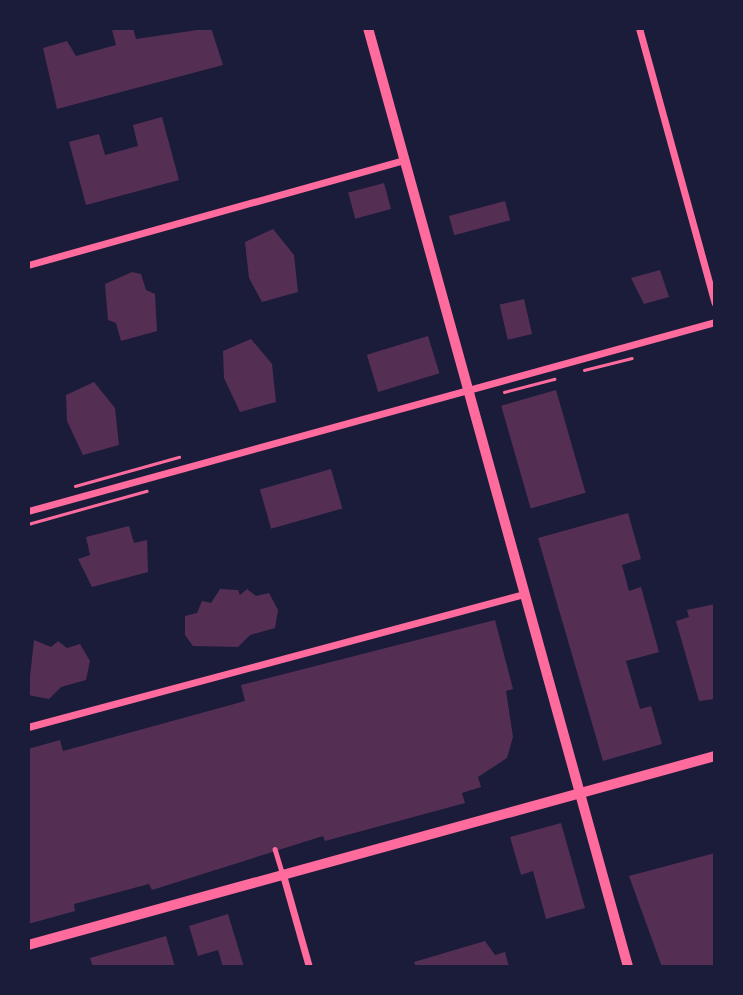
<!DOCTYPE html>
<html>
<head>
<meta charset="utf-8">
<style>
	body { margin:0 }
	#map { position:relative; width:743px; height:995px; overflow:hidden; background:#1b1b3a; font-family:"Roboto Serif",serif }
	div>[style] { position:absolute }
	.building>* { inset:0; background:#542f53; transform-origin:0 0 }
	.path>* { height:2.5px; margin:-1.25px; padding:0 1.25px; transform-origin:1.25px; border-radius:1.25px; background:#ff6b9d }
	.service>* { height:4.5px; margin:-2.25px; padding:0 2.25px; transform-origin:2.25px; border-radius:2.25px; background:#ff6b9d }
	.minor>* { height:7px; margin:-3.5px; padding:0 3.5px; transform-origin:3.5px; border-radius:3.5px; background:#ff6b9d }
	.tertiary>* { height:10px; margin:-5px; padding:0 5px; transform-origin:5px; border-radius:5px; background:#ff6b9d }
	span { translate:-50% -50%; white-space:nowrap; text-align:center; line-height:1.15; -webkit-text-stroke:6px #1b1b3a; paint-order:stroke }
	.frame { position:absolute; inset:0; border:30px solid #1b1b3a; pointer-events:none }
</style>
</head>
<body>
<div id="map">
	<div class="building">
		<i style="clip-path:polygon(118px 28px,133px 28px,136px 39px,211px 28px,223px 65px,57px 109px,43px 48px,67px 41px,76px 56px,116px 45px,112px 30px)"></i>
		<i style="clip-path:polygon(162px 117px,179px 180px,86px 205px,69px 142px,99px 134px,105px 155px,138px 146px,133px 125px)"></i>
		<i style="left:384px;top:183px;width:27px;height:37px;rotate:75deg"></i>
		<i style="left:505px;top:201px;width:20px;height:58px;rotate:75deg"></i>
		<i style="clip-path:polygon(273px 229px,294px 255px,298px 292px,262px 302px,249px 278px,245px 242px)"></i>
		<i style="clip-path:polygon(660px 270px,669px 297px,644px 304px,631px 278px)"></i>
		<i style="clip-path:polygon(132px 272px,141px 274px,146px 290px,155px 294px,157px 331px,121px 341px,116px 323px,108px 320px,105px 284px)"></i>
		<i style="left:524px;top:299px;width:36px;height:25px;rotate:77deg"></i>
		<i style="left:428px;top:336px;width:39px;height:64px;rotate:73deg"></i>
		<i style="clip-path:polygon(251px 339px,272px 364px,276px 402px,240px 412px,224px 378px,223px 351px)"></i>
		<i style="clip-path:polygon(94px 382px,115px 408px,119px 445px,83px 455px,67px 421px,66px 395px)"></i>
		<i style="left:556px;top:390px;width:107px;height:57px;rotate:74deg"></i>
		<i style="left:331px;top:469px;width:41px;height:74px;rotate:74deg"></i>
		<i style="clip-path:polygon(628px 513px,641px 559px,622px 565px,629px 591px,641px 587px,659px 652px,626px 661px,640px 709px,651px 706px,662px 744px,603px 761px,538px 538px)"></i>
		<i style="clip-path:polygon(129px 526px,134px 543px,147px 540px,148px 572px,92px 587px,78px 559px,90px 555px,86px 537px)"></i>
		<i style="clip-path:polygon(220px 589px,238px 590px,240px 595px,247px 589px,256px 596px,269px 593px,278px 610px,275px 628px,250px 635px,238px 647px,193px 646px,185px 635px,185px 616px,197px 613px,202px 601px,211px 603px)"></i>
		<i style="clip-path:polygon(715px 604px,715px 699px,699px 701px,676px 621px,689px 617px,687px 610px)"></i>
		<i style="clip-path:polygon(495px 620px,513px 689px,506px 691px,513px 737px,507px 758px,478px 777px,481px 787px,462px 793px,465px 803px,325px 841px,323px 836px,152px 890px,149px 884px,74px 904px,75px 911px,28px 924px,28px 749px,60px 740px,63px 751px,245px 701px,241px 685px)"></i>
		<i style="clip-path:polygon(34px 640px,51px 647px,58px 641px,67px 648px,80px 644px,90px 661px,86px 680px,61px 687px,49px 699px,28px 695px)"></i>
		<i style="clip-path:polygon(561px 823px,585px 908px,546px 919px,533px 871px,521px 875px,510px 837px)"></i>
		<i style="clip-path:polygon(715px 853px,715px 967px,662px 967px,629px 876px)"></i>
		<i style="clip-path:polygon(228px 914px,244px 967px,223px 967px,218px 950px,198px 956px,189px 926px)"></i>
		<i style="clip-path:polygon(166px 936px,175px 967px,93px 967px,90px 958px)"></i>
		<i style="clip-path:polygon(485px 941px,495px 955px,505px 952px,509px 967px,416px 967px,414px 962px)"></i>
	</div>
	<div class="path">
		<i style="left:584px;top:370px;width:49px;rotate:-14deg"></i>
		<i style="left:504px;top:392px;width:52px;rotate:-14.6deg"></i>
		<i style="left:75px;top:486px;width:108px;rotate:-15.6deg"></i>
		<i style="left:28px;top:524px;width:123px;rotate:-15.6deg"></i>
	</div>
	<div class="service">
		<i style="left:275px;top:849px;width:27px;rotate:73deg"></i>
	</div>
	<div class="minor">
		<i style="left:639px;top:28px;width:285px;rotate:74.6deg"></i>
		<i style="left:28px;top:265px;width:391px;rotate:-15.6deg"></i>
		<i style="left:28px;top:511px;width:713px;rotate:-15.38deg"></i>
		<i style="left:28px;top:727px;width:514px;rotate:-15.01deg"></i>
		<i style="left:283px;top:875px;width:96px;rotate:74.2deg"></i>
	</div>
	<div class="tertiary">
		<i style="left:368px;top:28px;width:974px;rotate:74.52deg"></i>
		<i style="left:28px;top:945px;width:713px;rotate:-15.38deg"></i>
	</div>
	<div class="frame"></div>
</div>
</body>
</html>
